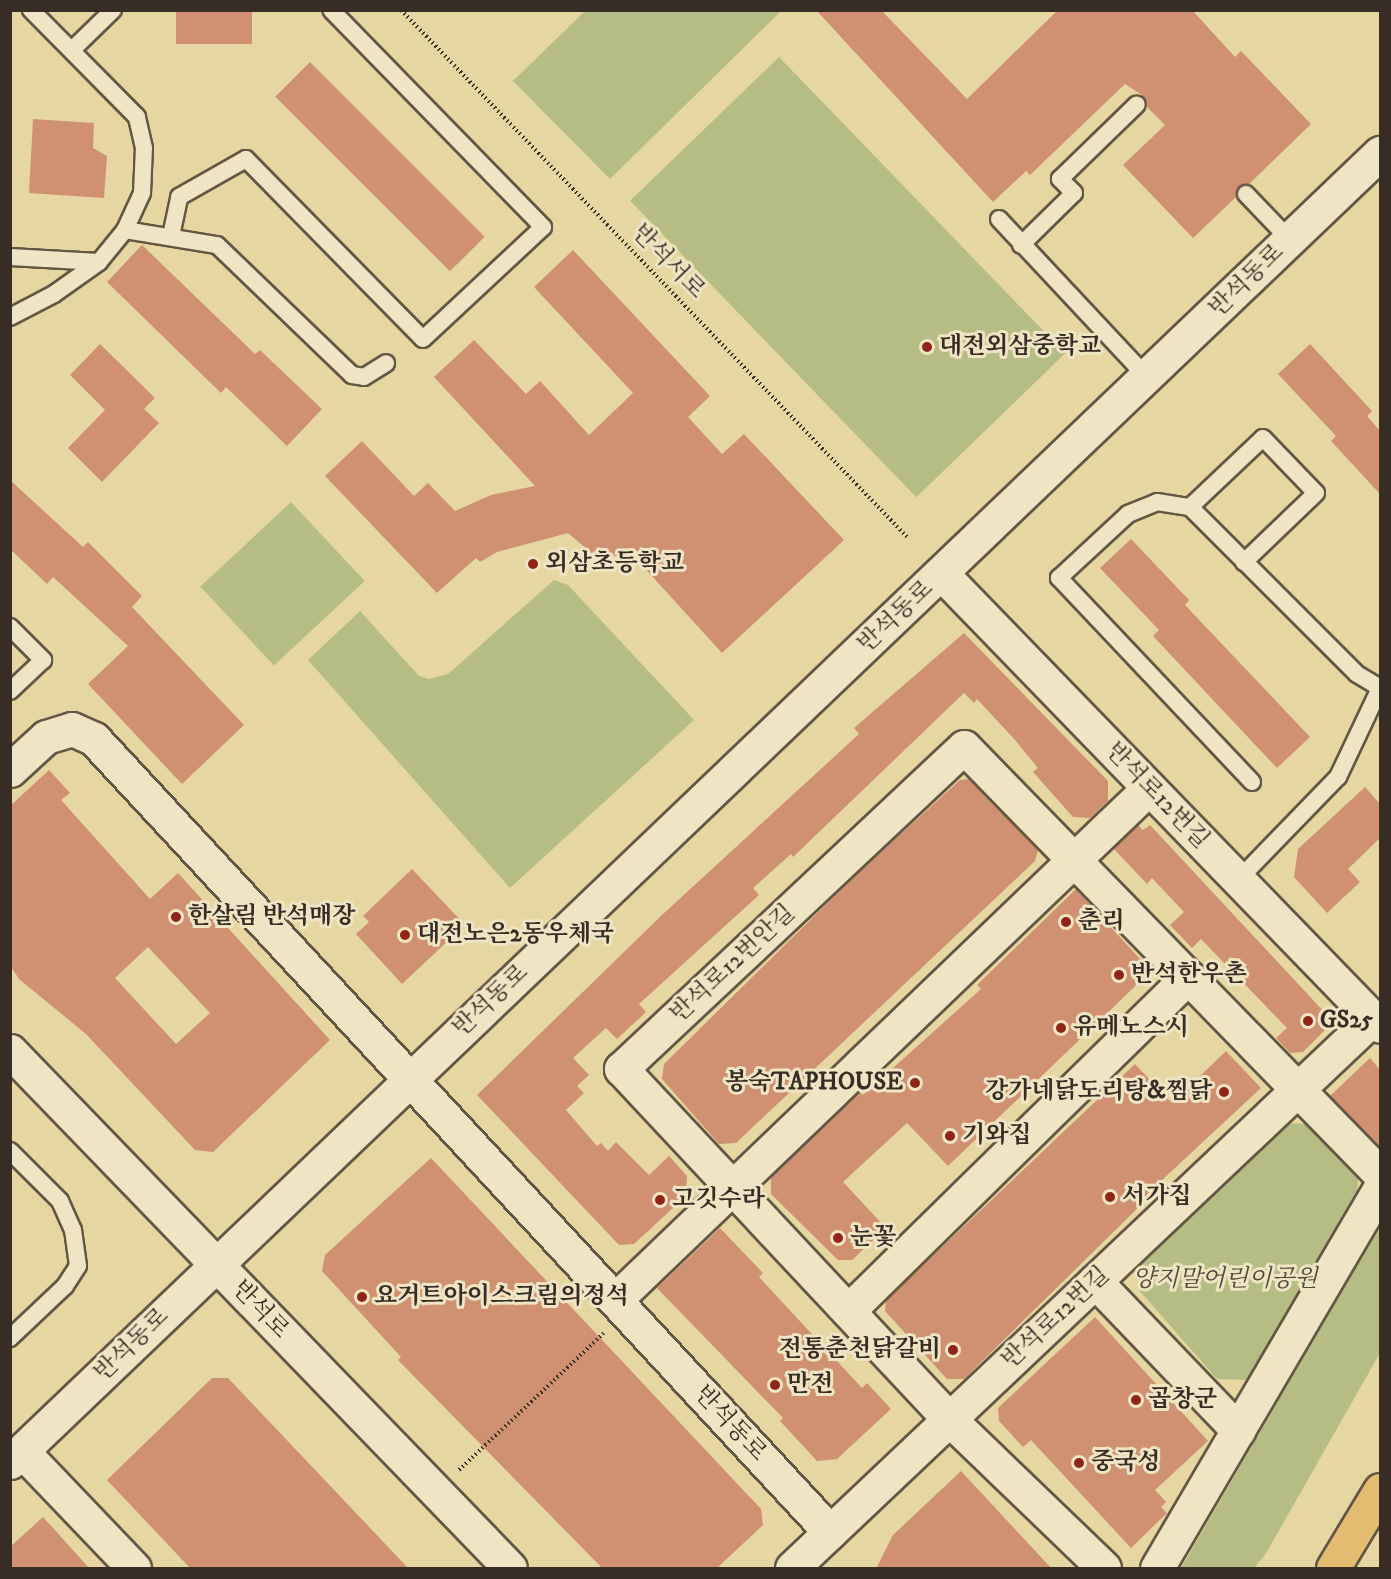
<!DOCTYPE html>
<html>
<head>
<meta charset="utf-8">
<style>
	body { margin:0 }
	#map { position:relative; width:1391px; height:1579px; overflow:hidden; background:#e6d6a2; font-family:"IM FELL DW Pica","Noto Serif KR",serif }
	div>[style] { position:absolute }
	.green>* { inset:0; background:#b6bd84; transform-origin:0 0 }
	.building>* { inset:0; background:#cf9172; transform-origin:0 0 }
	.path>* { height:4px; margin-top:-2px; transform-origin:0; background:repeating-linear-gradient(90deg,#372d25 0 1.5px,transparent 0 4.5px) }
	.roads { filter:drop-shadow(2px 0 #635744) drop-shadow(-2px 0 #635744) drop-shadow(0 2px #635744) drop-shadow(0 -2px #635744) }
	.service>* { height:16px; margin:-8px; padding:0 8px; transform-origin:8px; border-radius:8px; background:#efe4c3 }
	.minor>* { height:33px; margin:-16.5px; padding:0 16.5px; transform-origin:16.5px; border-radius:16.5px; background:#efe4c3 }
	.tertiary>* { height:33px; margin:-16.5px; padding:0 16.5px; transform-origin:16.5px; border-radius:16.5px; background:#efe4c3 }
	.primary>* { height:33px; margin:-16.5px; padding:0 16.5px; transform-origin:16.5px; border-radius:16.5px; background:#e3bb71 }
	.dots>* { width:16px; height:16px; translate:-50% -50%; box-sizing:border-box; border:3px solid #efe4c3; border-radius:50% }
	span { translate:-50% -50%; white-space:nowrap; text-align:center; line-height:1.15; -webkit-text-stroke:6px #efe4c3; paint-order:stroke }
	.street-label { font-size:24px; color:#372d25 }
	.poi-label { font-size:24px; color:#372d25; font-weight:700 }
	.left { translate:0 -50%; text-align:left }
	.right { translate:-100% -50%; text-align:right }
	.park-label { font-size:24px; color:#504a38; font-style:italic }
	.frame { position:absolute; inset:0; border:12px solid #372d25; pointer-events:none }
</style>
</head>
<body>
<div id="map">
	<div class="green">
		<i style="clip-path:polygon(586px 10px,779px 10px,780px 12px,610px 179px,513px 81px)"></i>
		<i style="left:779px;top:57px;width:412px;height:207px;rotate:46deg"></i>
		<i style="left:291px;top:502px;width:108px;height:124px;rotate:47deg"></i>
		<i style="clip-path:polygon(554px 580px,568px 585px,694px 720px,510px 888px,308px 660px,360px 611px,419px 676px,429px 679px,448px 674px)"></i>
		<i style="clip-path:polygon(1285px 1123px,1308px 1124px,1358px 1174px,1357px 1200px,1247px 1380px,1217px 1379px,1139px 1290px,1140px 1264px)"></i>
		<i style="clip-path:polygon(1380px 1226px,1380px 1353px,1265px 1555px,1254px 1568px,1181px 1568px)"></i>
	</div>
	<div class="building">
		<i style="left:176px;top:10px;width:76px;height:34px"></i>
		<i style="clip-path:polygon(816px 10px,881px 10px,967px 99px,1058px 10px,1192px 10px,1235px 57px,1241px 51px,1311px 124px,1249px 184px,1239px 186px,1236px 197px,1193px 238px,1123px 165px,1165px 125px,1147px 107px,1145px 97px,1125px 84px,1030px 175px,1026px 171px,993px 202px)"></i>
		<i style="left:310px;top:62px;width:247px;height:49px;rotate:45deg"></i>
		<i style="clip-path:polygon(33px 119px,94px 123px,93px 148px,107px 156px,104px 198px,29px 193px)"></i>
		<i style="clip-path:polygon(142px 245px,255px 354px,260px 350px,322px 409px,287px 446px,226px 387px,221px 393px,107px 282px)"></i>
		<i style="clip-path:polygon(573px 250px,710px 396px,688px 417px,722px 454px,744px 434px,844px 540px,722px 653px,630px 552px,600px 560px,568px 533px,497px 552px,480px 562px,476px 558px,437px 593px,325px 476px,362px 441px,414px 496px,428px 483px,455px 511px,491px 495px,535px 486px,434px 377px,474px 340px,526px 394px,540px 381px,589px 435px,633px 393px,534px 287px)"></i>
		<i style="clip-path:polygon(100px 344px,155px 398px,144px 409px,159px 423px,102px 482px,68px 448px,105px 410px,70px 375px)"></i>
		<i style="clip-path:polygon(1310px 344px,1372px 411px,1367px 416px,1380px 431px,1380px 494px,1331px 441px,1336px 436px,1278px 374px)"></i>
		<i style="clip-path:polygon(10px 480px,83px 547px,88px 542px,142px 596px,132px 607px,244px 725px,182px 784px,88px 684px,128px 646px,53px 577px,47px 584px,10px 549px)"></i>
		<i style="clip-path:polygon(1131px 539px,1189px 600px,1185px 605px,1310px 737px,1277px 768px,1153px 636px,1159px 630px,1100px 568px)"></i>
		<i style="clip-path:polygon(964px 633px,1108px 781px,1108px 801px,1090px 818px,1073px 817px,1033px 772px,1038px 768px,1015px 740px,977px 699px,974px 703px,964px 693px,793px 857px,791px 854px,753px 888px,759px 895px,639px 1004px,646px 1012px,617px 1039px,606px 1028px,573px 1058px,589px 1075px,577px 1086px,584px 1093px,566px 1110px,597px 1146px,601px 1143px,608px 1151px,616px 1142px,649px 1175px,669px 1156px,687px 1176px,686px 1196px,634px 1244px,619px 1245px,477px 1095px,662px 915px,859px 734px,854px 728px)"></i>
		<i style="clip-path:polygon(evenodd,49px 770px,70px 793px,61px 800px,150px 899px,178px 873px,330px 1040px,213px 1152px,195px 1150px,86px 1034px,19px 979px,10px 965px,10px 806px,49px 770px,148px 947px,210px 1013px,176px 1044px,115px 978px,148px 947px)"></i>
		<i style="clip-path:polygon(969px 779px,1038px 850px,1035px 861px,736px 1143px,719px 1144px,662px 1079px,664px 1064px,858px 873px,960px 780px)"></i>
		<i style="clip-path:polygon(1365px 787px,1380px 804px,1380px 838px,1348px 869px,1360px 882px,1327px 913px,1294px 877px,1298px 849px)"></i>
		<i style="clip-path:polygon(1138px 825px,1143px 830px,1150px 825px,1327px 1015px,1326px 1029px,1303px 1052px,1290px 1053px,1276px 1038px,1287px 1028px,1201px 939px,1192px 948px,1170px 925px,1184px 912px,1152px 878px,1147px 884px,1113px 848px)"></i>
		<i style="clip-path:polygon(412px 869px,465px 925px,402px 984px,356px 934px,369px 922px,363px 916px)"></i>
		<i style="clip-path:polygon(1076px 889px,1151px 971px,948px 1166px,907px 1123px,843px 1182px,886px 1228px,852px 1260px,838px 1260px,771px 1194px,771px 1177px,860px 1092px,863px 1095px,981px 989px,977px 985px)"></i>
		<i style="clip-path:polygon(1226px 1051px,1261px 1088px,1147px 1194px,1149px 1197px,964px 1379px,947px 1379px,885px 1311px,886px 1300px,1135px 1064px,1172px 1103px)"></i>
		<i style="clip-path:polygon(1370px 1058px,1380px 1070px,1380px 1148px,1330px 1096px)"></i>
		<i style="clip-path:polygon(431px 1158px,761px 1509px,763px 1525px,716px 1569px,603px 1569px,398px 1360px,401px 1357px,322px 1271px,325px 1255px)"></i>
		<i style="clip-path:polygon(720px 1228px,763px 1273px,759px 1277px,862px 1388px,867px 1383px,891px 1409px,837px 1459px,817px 1461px,780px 1421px,783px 1418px,657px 1288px)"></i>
		<i style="clip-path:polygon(1095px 1317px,1208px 1441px,1155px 1490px,1166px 1502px,1161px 1507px,1167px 1513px,1131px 1548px,1031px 1440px,1023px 1447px,999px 1421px,998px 1408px)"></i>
		<i style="clip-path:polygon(212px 1378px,228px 1378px,409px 1569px,191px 1569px,107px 1480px)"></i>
		<i style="clip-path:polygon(961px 1471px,1052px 1569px,876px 1569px,893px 1535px)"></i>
		<i style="clip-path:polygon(43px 1517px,90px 1569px,10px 1569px,10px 1547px)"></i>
	</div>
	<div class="path">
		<i style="left:401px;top:10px;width:733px;rotate:46.16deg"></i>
		<i style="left:459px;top:1470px;width:199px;rotate:-43.4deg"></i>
	</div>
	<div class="roads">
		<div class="service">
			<i style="left:72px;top:50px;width:57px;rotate:-44.3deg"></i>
			<i style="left:1246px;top:194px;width:64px;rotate:46.3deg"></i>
			<i style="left:999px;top:219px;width:218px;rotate:46.9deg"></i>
			<i style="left:125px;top:230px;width:93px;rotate:9.3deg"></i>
			<i style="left:217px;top:245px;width:187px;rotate:43.9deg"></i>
			<i style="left:352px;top:375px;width:12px;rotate:9deg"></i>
			<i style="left:364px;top:377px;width:26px;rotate:-32deg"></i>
			<i style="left:171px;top:236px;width:40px;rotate:-78deg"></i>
			<i style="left:179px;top:197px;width:77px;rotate:-29.6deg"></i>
			<i style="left:246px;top:159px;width:252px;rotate:45.5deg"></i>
			<i style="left:423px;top:339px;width:164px;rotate:-43deg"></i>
			<i style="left:543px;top:227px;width:303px;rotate:-134.3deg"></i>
			<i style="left:1021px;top:245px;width:74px;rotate:-44.5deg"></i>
			<i style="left:1074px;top:193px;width:20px;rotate:-135deg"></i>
			<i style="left:1060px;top:179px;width:107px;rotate:-44.2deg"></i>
			<i style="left:10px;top:257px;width:89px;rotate:3.2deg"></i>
			<i style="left:10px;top:317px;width:50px;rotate:-27.6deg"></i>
			<i style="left:54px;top:294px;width:55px;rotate:-35.4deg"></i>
			<i style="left:99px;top:262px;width:41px;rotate:-50.9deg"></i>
			<i style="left:125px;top:230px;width:41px;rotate:-65.3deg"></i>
			<i style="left:142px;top:193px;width:45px;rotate:-87.5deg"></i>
			<i style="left:144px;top:148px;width:32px;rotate:-103deg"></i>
			<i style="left:137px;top:117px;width:151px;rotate:-134.7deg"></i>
			<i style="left:1190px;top:507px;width:100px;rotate:-43.4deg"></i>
			<i style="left:1263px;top:438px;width:76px;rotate:46.1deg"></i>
			<i style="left:1316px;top:493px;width:100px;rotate:136.2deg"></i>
			<i style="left:10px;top:627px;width:47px;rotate:45deg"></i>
			<i style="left:43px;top:660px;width:45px;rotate:136.8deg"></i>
			<i style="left:1252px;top:782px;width:281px;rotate:-133.4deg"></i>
			<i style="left:1059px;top:578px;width:94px;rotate:-42.8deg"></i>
			<i style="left:1128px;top:514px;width:31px;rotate:-22deg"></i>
			<i style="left:1157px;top:502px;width:33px;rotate:9deg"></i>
			<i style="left:1190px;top:507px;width:236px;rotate:45deg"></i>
			<i style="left:1357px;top:674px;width:27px;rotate:31deg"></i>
			<i style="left:1239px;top:879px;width:142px;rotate:-45.9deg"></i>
			<i style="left:1338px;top:777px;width:98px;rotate:-64.7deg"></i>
			<i style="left:10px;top:1151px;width:71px;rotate:45deg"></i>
			<i style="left:60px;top:1201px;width:32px;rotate:66deg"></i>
			<i style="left:73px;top:1230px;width:36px;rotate:82deg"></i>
			<i style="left:78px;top:1266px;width:24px;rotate:123deg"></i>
			<i style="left:65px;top:1286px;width:76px;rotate:136.6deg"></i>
		</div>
		<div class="minor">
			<i style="left:942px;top:574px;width:629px;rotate:45.9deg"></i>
			<i style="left:10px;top:770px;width:49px;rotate:-42.5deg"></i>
			<i style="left:46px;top:737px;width:27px;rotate:-17deg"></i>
			<i style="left:72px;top:729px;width:24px;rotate:24deg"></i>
			<i style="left:94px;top:739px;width:1082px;rotate:47.13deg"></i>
			<i style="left:1095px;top:1281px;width:207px;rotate:46.2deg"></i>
			<i style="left:615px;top:1300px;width:740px;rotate:-43.8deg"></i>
			<i style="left:848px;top:1311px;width:477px;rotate:-44.5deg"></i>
			<i style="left:22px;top:1451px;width:162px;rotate:46.3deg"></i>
			<i style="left:10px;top:1462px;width:1895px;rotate:-43.7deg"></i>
			<i style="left:792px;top:1568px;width:800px;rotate:-43.43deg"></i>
			<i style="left:1104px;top:1568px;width:215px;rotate:-136.1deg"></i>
			<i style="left:949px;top:1419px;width:480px;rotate:-133.1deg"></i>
			<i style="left:621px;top:1069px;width:470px;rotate:-43.2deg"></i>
			<i style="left:964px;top:747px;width:596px;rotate:45.75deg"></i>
			<i style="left:1157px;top:1568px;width:441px;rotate:-59.6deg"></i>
		</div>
		<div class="tertiary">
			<i style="left:10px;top:1051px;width:719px;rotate:45.96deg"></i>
		</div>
		<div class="primary">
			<i style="left:1333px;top:1568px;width:91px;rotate:-58.9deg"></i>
		</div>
	</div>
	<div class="dots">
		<i style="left:927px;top:347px;background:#8f2418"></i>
		<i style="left:533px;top:564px;background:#8f2418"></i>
		<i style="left:176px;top:917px;background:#8f2418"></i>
		<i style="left:1066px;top:922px;background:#8f2418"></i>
		<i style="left:405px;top:935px;background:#8f2418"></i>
		<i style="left:1119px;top:975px;background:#8f2418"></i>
		<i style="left:1308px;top:1021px;background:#8f2418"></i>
		<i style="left:1061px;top:1028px;background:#8f2418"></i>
		<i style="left:915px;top:1083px;background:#8f2418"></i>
		<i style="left:1224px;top:1092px;background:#8f2418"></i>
		<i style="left:950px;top:1136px;background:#8f2418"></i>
		<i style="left:1110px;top:1197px;background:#8f2418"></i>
		<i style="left:660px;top:1200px;background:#8f2418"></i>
		<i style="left:838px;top:1238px;background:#8f2418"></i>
		<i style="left:362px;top:1297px;background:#8f2418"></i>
		<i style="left:953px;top:1350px;background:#8f2418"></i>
		<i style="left:775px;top:1385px;background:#8f2418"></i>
		<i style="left:1136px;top:1400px;background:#8f2418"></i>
		<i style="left:1079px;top:1463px;background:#8f2418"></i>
	</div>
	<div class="street-label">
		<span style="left:668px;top:262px;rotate:46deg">반석서로</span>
		<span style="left:1247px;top:281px;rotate:-44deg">반석동로</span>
		<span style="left:896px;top:617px;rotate:-43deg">반석동로</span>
		<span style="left:1157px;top:796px;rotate:46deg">반석로12번길</span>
		<span style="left:733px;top:964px;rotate:-43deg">반석로12번안길</span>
		<span style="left:491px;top:1001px;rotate:-43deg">반석동로</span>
		<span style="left:260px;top:1310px;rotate:46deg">반석로</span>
		<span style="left:1056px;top:1318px;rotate:-43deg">반석로12번길</span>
		<span style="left:132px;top:1345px;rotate:-44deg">반석동로</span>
		<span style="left:730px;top:1424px;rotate:47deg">반석동로</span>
	</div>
	<div class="poi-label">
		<span class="left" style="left:939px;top:347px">대전외삼중학교</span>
		<span class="left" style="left:545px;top:564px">외삼초등학교</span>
		<span class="left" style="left:188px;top:917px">한살림 반석매장</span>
		<span class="left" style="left:1078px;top:922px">춘리</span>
		<span class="left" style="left:417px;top:935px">대전노은2동우체국</span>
		<span class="left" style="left:1131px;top:975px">반석한우촌</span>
		<span class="left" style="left:1320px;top:1021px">GS25</span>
		<span class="left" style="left:1073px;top:1028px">유메노스시</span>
		<span class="right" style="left:903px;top:1083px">봉숙TAPHOUSE</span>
		<span class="right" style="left:1212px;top:1092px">강가네닭도리탕&amp;찜닭</span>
		<span class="left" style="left:962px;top:1136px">기와집</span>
		<span class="left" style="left:1122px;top:1197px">서가집</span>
		<span class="left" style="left:672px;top:1200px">고깃수라</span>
		<span class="left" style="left:850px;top:1238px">눈꽃</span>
		<span class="left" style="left:374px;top:1297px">요거트아이스크림의정석</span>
		<span class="right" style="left:941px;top:1350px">전통춘천닭갈비</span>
		<span class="left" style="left:787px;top:1385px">만전</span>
		<span class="left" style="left:1148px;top:1400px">곱창군</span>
		<span class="left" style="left:1091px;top:1463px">중국성</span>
	</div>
	<div class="park-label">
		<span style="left:1225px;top:1280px">양지말어린이공원</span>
	</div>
	<div class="frame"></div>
</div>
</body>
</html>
